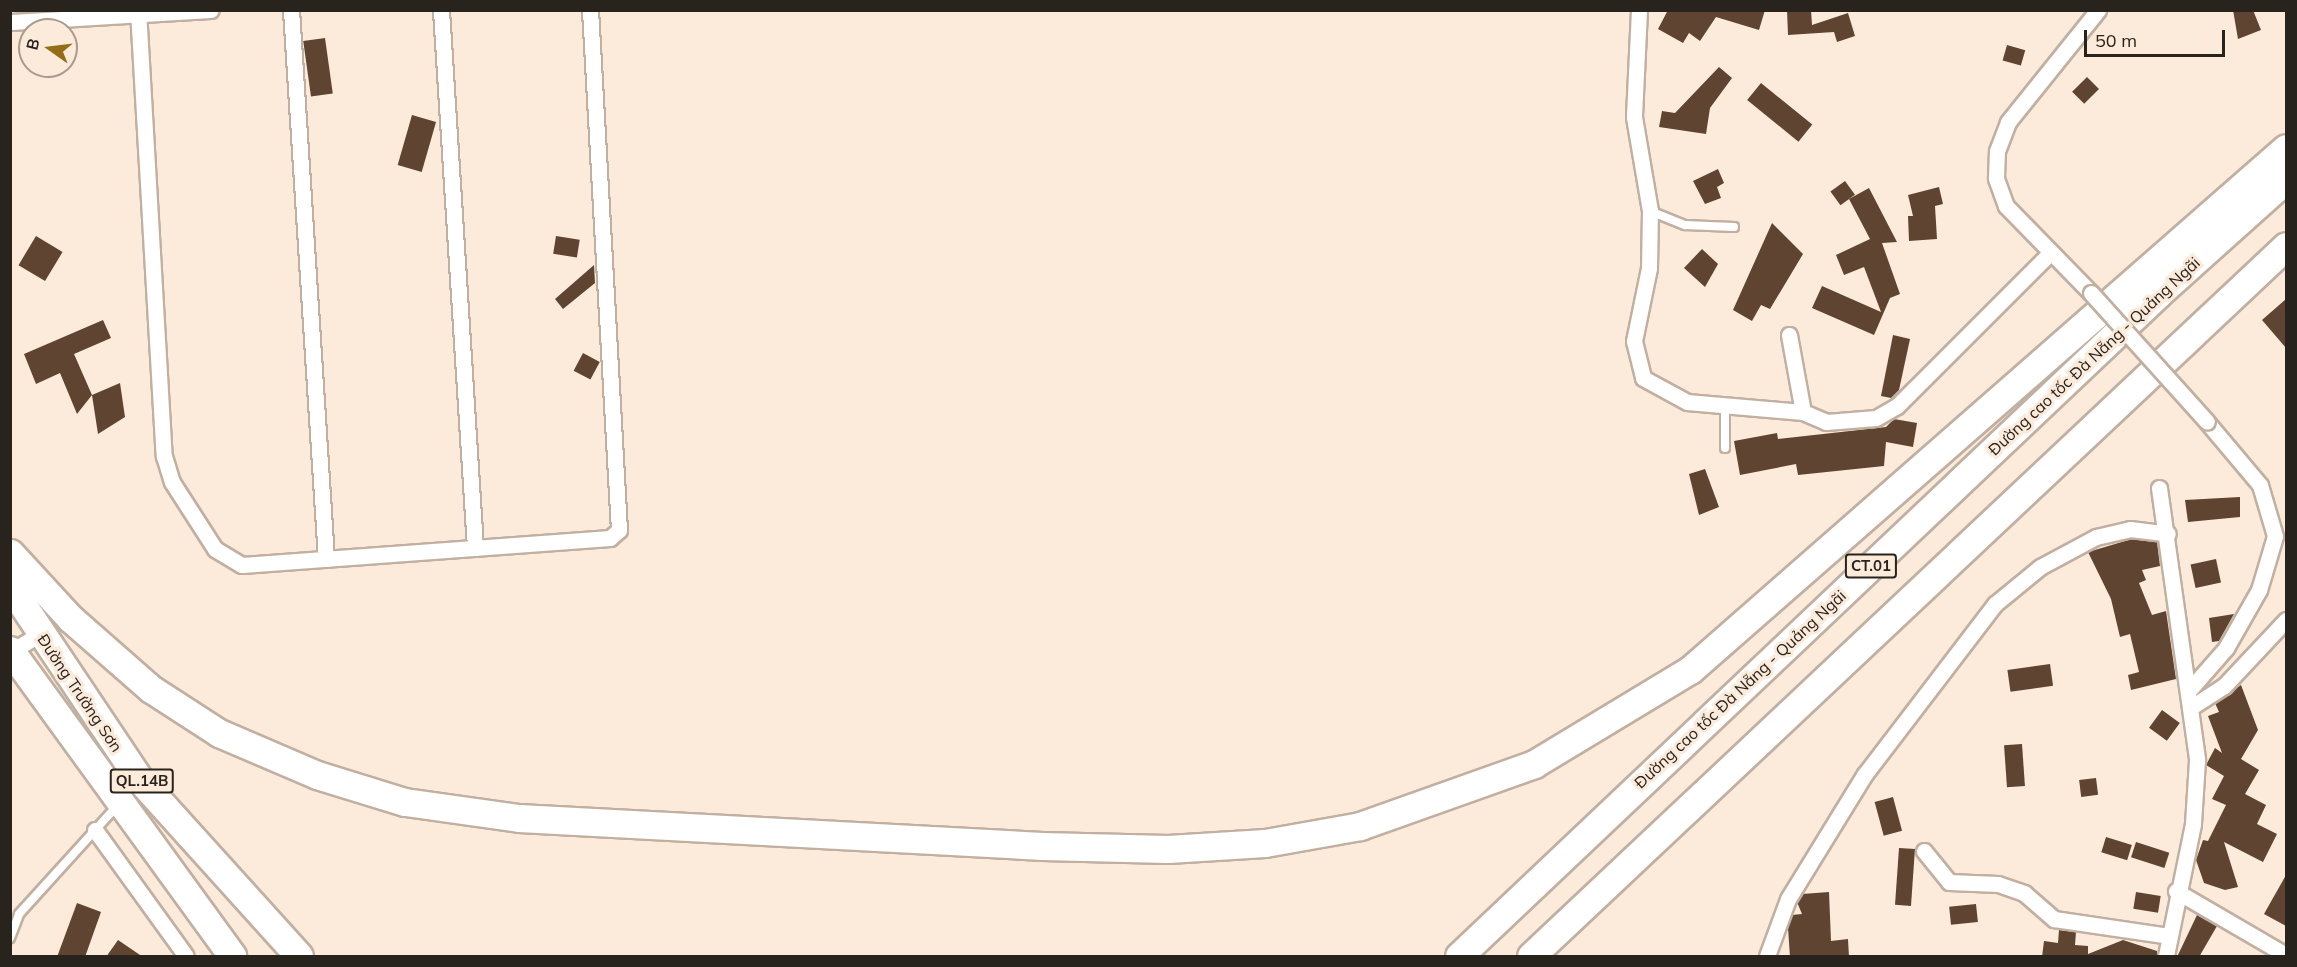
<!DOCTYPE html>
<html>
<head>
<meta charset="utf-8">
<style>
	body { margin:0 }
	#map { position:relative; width:2297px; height:967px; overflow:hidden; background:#fceada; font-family:Mulish,sans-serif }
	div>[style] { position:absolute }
	.building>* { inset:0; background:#5f4531; transform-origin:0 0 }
	.roads { filter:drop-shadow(2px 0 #c1b0a1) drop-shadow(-2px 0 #c1b0a1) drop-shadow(0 2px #c1b0a1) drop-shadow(0 -2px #c1b0a1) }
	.lane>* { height:8px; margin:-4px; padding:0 4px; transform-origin:4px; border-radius:4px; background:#fff }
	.street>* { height:15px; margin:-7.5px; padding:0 7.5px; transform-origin:7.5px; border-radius:7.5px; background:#fff }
	.highway>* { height:27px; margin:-13.5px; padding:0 13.5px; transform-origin:13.5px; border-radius:13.5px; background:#fff }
	.bridges { filter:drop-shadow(2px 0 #c1b0a1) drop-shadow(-2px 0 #c1b0a1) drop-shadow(0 2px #c1b0a1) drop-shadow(0 -2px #c1b0a1) }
	.street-bridge>* { height:15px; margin:-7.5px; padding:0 7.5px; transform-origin:7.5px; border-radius:7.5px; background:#fff }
	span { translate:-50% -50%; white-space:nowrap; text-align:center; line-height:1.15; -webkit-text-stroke:6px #fceada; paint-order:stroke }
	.shield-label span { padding:2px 4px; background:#fceada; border:2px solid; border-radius:4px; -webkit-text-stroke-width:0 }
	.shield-label { font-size:15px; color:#29231d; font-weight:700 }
	.street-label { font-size:16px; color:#29231d }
	.frame { position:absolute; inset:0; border:12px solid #29231d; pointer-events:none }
	.north { position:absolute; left:18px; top:18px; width:60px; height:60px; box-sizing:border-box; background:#fceada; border:2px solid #a89a8e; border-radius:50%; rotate:284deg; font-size:16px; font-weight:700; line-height:24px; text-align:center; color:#29231d }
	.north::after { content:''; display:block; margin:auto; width:21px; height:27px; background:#946d17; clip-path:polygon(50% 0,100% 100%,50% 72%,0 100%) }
	.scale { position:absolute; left:2084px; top:30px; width:141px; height:27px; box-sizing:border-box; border:3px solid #29231d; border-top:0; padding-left:8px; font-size:18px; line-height:21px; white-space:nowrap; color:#29231d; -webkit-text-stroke:4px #fceada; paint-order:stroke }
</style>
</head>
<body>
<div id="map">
	<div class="building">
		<i style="clip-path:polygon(1668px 10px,1765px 10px,1759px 30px,1716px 17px,1700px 41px,1689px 33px,1683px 43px,1658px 29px)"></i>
		<i style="clip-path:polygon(1787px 10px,1811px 10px,1812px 25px,1848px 13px,1855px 36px,1837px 42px,1834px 32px,1788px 35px)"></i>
		<i style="clip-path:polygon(2233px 10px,2253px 10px,2261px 30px,2238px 39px)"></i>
		<i style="left:325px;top:38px;width:56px;height:22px;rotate:82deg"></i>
		<i style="left:2007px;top:45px;width:19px;height:16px;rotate:16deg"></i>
		<i style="clip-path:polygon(1719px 67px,1732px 78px,1710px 108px,1706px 134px,1659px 127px,1662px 111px,1675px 113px)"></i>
		<i style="left:2087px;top:77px;width:17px;height:21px;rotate:45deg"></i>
		<i style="left:1761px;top:83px;width:66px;height:22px;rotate:39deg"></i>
		<i style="left:412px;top:115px;width:25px;height:52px;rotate:16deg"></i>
		<i style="clip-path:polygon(1718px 169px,1724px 183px,1717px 187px,1721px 198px,1705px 204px,1693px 181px)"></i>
		<i style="left:1845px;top:181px;width:17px;height:18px;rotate:54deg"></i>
		<i style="clip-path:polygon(1939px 187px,1943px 204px,1935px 206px,1937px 239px,1909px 241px,1908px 216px,1913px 216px,1908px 195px)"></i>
		<i style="clip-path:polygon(1869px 188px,1897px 242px,1882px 243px,1900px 294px,1890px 298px,1874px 335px,1812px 308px,1822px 286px,1881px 312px,1864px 267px,1844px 275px,1836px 255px,1870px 239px,1849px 199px)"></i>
		<i style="clip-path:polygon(1772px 223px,1803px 254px,1770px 309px,1761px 305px,1752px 321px,1733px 310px)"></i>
		<i style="left:36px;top:236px;width:31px;height:34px;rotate:31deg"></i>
		<i style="left:556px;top:236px;width:24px;height:18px;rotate:9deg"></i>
		<i style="clip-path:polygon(1702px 249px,1718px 264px,1705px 287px,1684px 268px)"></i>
		<i style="clip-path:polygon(594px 265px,595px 283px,563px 309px,555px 299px)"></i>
		<i style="clip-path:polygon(2286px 299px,2286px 348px,2262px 320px)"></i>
		<i style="clip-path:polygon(103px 320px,111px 338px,74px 354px,92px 395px,77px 414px,60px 373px,36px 384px,24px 354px)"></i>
		<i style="clip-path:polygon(1893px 335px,1910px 339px,1899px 390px,1891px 398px,1881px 396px)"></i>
		<i style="left:583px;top:353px;width:19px;height:20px;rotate:28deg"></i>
		<i style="clip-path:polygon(120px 383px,125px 417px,98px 434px,92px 395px)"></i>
		<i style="clip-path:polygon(1894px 419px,1917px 423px,1913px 447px,1886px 442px,1884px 466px,1798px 475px,1796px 464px,1740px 475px,1734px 441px,1777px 433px,1778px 439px,1886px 427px)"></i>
		<i style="clip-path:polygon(1705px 469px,1719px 507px,1699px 515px,1689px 474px)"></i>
		<i style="clip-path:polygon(2240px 497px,2240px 517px,2188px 522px,2185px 500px)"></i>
		<i style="clip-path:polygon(2132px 539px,2157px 542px,2160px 566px,2142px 570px,2146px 580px,2139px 583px,2152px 615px,2166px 611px,2176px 679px,2131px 690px,2128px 675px,2139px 672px,2130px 634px,2120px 637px,2111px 599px,2088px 552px)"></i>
		<i style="left:2216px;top:559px;width:24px;height:26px;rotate:78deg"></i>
		<i style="clip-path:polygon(2234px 614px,2219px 641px,2212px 642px,2209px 618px)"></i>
		<i style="left:2050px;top:664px;width:22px;height:43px;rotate:82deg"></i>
		<i style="clip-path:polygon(2241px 685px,2258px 730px,2241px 759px,2259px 770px,2245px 794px,2266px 805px,2257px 824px,2277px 834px,2263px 862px,2224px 842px,2238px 887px,2225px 890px,2204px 883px,2196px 860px,2203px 840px,2208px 841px,2226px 805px,2212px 799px,2224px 776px,2206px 765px,2215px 748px,2222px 753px,2208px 716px,2219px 712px,2215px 703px)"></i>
		<i style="left:2162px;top:710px;width:22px;height:22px;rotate:36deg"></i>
		<i style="left:2022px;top:744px;width:42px;height:18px;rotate:86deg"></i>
		<i style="left:2096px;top:778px;width:17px;height:17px;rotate:83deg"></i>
		<i style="left:1893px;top:797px;width:35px;height:19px;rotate:75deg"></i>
		<i style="left:2106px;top:837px;width:27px;height:16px;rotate:17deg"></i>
		<i style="left:2136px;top:842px;width:35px;height:16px;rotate:18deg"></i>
		<i style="left:1899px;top:848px;width:16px;height:57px;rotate:4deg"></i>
		<i style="clip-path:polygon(2286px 875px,2286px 926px,2264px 914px)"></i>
		<i style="clip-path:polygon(1829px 892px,1831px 941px,1848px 939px,1849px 957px,1790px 957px,1788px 928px,1792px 915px,1802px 914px,1797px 902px,1802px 894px)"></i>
		<i style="left:2136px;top:892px;width:25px;height:17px;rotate:9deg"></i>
		<i style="clip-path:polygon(77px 903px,101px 912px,85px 957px,57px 957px)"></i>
		<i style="left:1976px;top:904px;width:18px;height:27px;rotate:84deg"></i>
		<i style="clip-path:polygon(2197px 915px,2217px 926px,2199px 957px,2177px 957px)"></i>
		<i style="clip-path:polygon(2059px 930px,2076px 932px,2075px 945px,2088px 946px,2088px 954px,2123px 940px,2157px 951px,2157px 957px,2042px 957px,2044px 941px,2058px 943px)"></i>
		<i style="clip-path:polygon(118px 940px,143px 957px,106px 957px)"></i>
	</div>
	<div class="roads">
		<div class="lane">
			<i style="left:1650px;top:211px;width:38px;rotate:22deg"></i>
			<i style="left:1685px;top:225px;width:49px;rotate:2.3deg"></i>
			<i style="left:1725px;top:448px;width:40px;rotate:-90deg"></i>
			<i style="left:10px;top:938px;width:26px;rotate:-69deg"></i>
			<i style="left:19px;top:914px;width:146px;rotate:-47.8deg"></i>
		</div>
		<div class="street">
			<i style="left:138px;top:10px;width:447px;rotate:86.7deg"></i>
			<i style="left:164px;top:456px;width:27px;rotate:73deg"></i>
			<i style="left:172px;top:482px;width:80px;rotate:57.3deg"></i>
			<i style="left:215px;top:549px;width:31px;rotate:31deg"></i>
			<i style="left:242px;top:565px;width:369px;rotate:-4.2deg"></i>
			<i style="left:610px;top:538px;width:12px;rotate:-42deg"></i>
			<i style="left:619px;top:530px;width:521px;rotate:-93.19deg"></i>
			<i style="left:291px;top:10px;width:550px;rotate:86.35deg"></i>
			<i style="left:441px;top:10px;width:539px;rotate:86.38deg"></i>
			<i style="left:1639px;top:10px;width:107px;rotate:92.7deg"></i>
			<i style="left:1634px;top:117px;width:95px;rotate:80.3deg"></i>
			<i style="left:1650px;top:211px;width:57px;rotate:91deg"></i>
			<i style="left:1649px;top:268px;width:75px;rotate:101.6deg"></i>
			<i style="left:1634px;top:341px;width:38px;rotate:76deg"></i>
			<i style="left:1643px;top:378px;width:50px;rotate:28.6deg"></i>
			<i style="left:1687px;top:402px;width:116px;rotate:4.9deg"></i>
			<i style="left:10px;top:22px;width:201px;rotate:-3.4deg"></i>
			<i style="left:2091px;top:293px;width:122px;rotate:-134.3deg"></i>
			<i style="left:2006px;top:206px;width:30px;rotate:-110deg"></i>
			<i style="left:1996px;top:178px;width:27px;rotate:-88deg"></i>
			<i style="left:1997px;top:151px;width:31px;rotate:-69deg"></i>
			<i style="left:2008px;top:122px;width:144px;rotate:-51.2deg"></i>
			<i style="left:1789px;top:335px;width:78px;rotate:79.7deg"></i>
			<i style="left:1803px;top:412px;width:25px;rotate:23deg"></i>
			<i style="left:1826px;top:422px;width:50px;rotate:-4.6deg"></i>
			<i style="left:1876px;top:418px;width:24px;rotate:-30deg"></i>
			<i style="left:1897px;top:406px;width:216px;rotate:-45deg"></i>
			<i style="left:2159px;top:488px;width:275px;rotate:82deg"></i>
			<i style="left:2197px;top:760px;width:64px;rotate:93.6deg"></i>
			<i style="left:2193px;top:824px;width:135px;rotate:101.6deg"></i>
			<i style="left:10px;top:652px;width:35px;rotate:-31deg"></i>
			<i style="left:2191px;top:688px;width:53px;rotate:-48.8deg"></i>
			<i style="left:2226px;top:648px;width:67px;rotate:-60.4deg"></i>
			<i style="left:2259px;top:590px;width:56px;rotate:-73.5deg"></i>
			<i style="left:2275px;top:536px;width:53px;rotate:-106.4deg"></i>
			<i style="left:2260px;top:485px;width:82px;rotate:-130.1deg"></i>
			<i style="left:2193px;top:706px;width:37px;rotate:-33deg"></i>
			<i style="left:2224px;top:686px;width:91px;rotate:-46.8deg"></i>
			<i style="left:95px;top:830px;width:155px;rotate:54.2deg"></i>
			<i style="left:1924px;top:851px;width:40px;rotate:51deg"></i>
			<i style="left:1949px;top:882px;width:49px;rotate:2.3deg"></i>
			<i style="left:1998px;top:884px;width:28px;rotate:19deg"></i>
			<i style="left:2024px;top:893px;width:40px;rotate:41deg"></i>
			<i style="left:2054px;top:919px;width:116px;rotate:8.4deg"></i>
			<i style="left:2176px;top:891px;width:127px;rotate:30.2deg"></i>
			<i style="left:1767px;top:956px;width:61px;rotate:-69.8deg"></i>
			<i style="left:1788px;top:899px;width:147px;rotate:-58.4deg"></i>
			<i style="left:1865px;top:774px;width:214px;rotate:-52.6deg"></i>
			<i style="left:1995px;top:604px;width:58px;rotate:-39.4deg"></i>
			<i style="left:2040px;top:567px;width:64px;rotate:-28.2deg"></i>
			<i style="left:2096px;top:537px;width:35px;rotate:-13deg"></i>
			<i style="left:2130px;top:529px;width:38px;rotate:7deg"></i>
		</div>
		<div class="highway">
			<i style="left:10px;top:553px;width:90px;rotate:47.3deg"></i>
			<i style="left:71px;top:619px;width:106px;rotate:41.2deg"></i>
			<i style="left:151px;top:689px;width:81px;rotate:32.9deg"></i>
			<i style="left:219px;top:733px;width:107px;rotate:23.2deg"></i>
			<i style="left:317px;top:775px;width:92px;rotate:17.1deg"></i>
			<i style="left:405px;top:802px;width:115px;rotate:8deg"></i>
			<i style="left:519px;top:818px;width:524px;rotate:3.06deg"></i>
			<i style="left:1042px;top:846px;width:126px;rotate:1.4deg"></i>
			<i style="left:1168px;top:849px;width:97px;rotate:-3.5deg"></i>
			<i style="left:1265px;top:843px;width:97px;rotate:-10.1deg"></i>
			<i style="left:1360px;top:826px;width:185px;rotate:-19.6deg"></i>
			<i style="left:1534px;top:764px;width:182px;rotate:-31.1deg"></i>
			<i style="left:1690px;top:670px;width:792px;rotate:-41.21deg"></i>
			<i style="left:10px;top:586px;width:234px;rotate:56.2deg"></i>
			<i style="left:140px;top:780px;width:237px;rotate:47.9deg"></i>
			<i style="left:10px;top:650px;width:378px;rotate:54deg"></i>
			<i style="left:1459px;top:956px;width:963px;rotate:-43.44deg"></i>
			<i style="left:2158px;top:294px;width:172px;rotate:-41.9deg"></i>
			<i style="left:1531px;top:956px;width:1036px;rotate:-43.24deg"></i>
		</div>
	</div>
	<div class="bridges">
		<div class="street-bridge">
			<i style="left:2091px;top:293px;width:173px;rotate:48deg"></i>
		</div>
	</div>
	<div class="shield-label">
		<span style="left:1871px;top:566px">CT.01</span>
		<span style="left:142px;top:781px">QL.14B</span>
	</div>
	<div class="street-label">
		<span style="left:2094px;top:356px;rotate:-43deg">Đường cao tốc Đà Nẵng - Quảng Ngãi</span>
		<span style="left:1740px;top:689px;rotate:-43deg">Đường cao tốc Đà Nẵng - Quảng Ngãi</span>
		<span style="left:80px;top:693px;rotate:56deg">Đường Trường Sơn</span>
	</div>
	<div class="frame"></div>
	<div class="north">B</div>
	<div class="scale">50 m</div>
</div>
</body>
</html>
